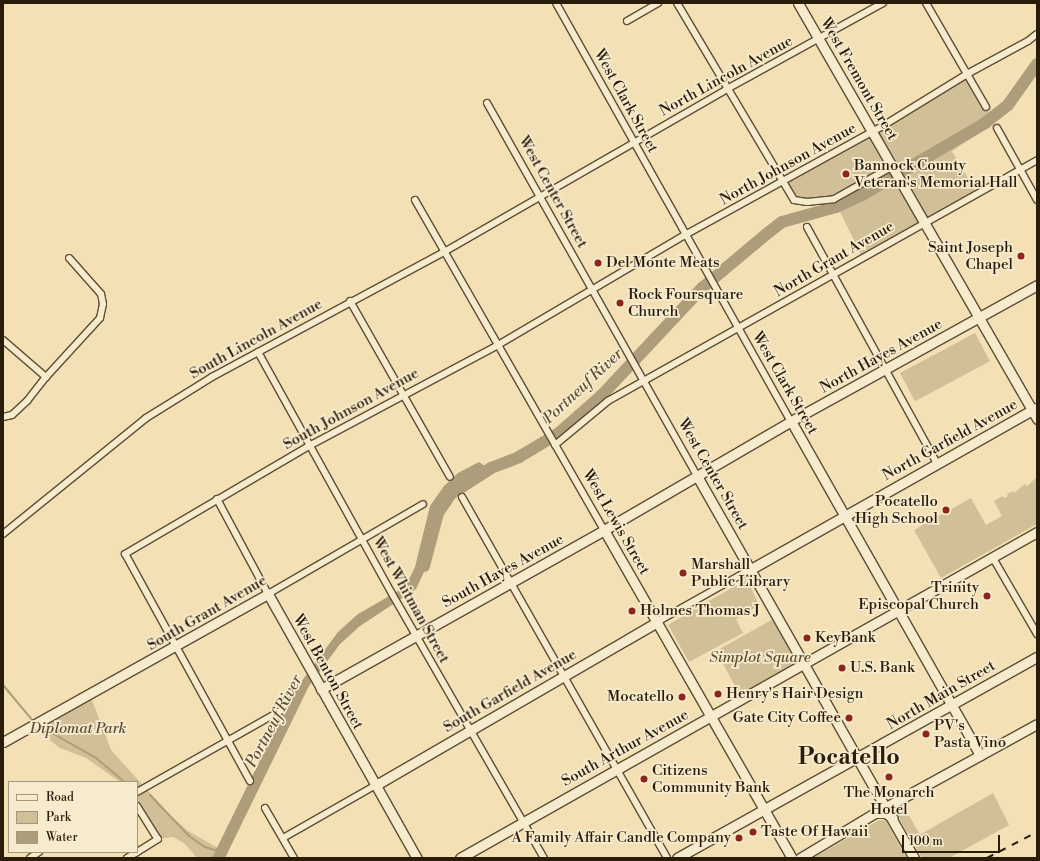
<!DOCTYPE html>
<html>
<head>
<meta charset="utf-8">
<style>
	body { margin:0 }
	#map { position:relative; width:1040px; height:861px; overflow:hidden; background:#f3e0b4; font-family:"Libre Bodoni",serif }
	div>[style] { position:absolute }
	.green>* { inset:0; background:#d1bf97; transform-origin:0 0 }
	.water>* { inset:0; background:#ae9d7b }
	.stream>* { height:2px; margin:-1px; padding:0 1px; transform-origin:1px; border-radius:1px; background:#ae9d7b }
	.river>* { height:12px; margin:-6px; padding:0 6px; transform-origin:6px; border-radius:6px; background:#ae9d7b }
	.roads { filter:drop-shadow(1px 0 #5c4d35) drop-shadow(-1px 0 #5c4d35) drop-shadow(0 1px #5c4d35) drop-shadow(0 -1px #5c4d35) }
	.street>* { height:6px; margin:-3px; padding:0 3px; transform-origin:3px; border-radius:3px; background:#f7ebce }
	.secondary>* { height:9px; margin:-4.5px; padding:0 4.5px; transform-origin:4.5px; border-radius:4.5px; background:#f7ebce }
	.rail>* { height:2px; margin-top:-1px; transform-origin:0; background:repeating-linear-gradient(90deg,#291c0b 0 7px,transparent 0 14px) }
	.dots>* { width:11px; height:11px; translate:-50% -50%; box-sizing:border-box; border:2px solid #f7ebce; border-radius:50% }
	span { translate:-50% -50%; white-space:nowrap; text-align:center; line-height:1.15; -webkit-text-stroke:3.5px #f7ebce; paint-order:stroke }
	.street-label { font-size:15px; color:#291c0b }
	.poi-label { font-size:15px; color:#291c0b }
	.left { translate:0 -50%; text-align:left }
	.right { translate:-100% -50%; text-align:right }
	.park-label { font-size:15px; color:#5b4d35; font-style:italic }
	.water-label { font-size:16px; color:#5e5038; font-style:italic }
	.town-label { font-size:23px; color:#291c0b; font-weight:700 }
	.frame { position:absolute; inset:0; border:4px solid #291c0b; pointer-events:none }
	.legend { position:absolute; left:8px; top:781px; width:130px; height:72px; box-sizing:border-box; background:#f7ebce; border:1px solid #a59880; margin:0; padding:5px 7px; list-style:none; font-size:12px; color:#291c0b }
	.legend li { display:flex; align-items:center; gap:8px; height:20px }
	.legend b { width:20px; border:1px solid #a59880 }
	.scale { position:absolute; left:902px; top:835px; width:98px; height:18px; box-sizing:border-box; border:2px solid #291c0b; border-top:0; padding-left:5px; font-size:12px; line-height:14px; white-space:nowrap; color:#291c0b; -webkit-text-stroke:3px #f7ebce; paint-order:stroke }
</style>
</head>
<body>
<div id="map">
	<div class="green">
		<i style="clip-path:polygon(967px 74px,995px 123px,952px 151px,977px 194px,862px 257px,834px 199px,794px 200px,781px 183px)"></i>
		<i style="left:975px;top:333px;width:32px;height:85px;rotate:62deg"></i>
		<i style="clip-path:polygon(1037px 477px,1037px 524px,941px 578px,914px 530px,971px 498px,986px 525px,1002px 516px,994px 501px,1003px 496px,1004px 498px,1008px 496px,1007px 494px,1013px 491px,1014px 493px,1025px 484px,1027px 486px)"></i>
		<i style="clip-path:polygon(747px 579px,759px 605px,736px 619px,743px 633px,689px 662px,668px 625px)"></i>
		<i style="left:777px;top:617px;width:54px;height:70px;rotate:61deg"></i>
		<i style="clip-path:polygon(90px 695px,111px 750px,170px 815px,188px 831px,218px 848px,212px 858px,197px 858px,184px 843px,173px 837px,158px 839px,137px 806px,137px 782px,120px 782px,86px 758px,60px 748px,32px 727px)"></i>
		<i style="clip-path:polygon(993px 793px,1009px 825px,949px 858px,922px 858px,898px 816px,899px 809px,903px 805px,919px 833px,921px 834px)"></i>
		<i style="clip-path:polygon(879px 820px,886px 821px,907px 858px,813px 858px)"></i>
	</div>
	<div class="water">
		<i style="clip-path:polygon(479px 462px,490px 470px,457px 484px,437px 508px,428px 532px,425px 570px,416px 589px,360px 626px,340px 644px,309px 686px,225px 858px,212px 858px,293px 693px,338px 632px,358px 614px,398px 591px,408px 581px,415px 567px,430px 506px,444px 486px,458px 473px)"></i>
	</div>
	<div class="stream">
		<i style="left:3px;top:685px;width:47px;rotate:50.2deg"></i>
		<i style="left:38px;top:725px;width:67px;rotate:29.6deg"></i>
		<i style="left:96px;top:758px;width:38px;rotate:40deg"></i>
		<i style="left:150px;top:795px;width:57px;rotate:46.4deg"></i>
		<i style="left:189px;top:836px;width:19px;rotate:35deg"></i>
		<i style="left:205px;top:847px;width:14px;rotate:17deg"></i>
	</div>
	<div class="river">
		<i style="left:424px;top:566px;width:55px;rotate:-75.2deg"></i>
		<i style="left:438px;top:513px;width:23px;rotate:-56deg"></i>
		<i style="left:451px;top:494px;width:48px;rotate:-33deg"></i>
		<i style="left:491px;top:468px;width:30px;rotate:-21deg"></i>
		<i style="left:519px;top:457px;width:47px;rotate:-31deg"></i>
		<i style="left:559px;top:433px;width:56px;rotate:-41.4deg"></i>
		<i style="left:601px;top:396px;width:148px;rotate:-46.9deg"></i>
		<i style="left:702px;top:288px;width:87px;rotate:-39.9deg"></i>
		<i style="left:769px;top:232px;width:16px;rotate:-38deg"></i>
		<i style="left:782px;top:222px;width:56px;rotate:-15.5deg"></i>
		<i style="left:836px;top:207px;width:29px;rotate:-25deg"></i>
		<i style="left:862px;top:195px;width:143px;rotate:-30.3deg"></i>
		<i style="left:985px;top:123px;width:29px;rotate:-38deg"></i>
		<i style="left:1008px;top:105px;width:50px;rotate:-54.7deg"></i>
	</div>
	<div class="roads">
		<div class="street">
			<i style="left:556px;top:3px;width:480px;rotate:60.7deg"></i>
			<i style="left:677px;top:3px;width:229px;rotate:59.3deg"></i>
			<i style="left:794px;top:200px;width:13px;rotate:9deg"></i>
			<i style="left:807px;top:202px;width:27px;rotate:-6deg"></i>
			<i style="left:834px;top:199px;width:68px;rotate:-29.2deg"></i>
			<i style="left:926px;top:3px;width:120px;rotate:60deg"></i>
			<i style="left:627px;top:21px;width:36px;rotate:-30deg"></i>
			<i style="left:487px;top:103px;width:428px;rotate:60.6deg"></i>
			<i style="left:997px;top:128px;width:82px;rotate:60.9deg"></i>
			<i style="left:415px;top:200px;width:380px;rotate:60.2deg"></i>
			<i style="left:807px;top:227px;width:269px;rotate:61.2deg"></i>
			<i style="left:350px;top:301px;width:202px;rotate:60.4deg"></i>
			<i style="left:3px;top:340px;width:57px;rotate:40.7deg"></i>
			<i style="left:258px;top:352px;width:274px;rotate:61deg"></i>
			<i style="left:391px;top:592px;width:307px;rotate:60.1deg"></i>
			<i style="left:3px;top:417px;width:9px;rotate:-13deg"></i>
			<i style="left:12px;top:415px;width:21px;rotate:-43deg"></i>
			<i style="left:27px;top:401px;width:31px;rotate:-52deg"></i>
			<i style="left:46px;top:377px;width:80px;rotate:-47.5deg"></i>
			<i style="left:100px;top:318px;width:14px;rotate:-78deg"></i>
			<i style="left:103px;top:304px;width:10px;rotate:-101deg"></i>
			<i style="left:101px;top:294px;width:48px;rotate:-131.6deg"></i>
			<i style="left:555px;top:445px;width:69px;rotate:-39.7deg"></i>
			<i style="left:608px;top:401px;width:492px;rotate:-29.3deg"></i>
			<i style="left:462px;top:497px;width:415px;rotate:60.4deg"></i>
			<i style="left:217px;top:499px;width:108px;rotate:61.8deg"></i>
			<i style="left:268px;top:594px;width:179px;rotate:-30.1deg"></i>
			<i style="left:3px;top:534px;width:184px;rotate:-39deg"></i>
			<i style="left:146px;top:418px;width:78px;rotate:-31.8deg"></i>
			<i style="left:212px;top:377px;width:264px;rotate:-28.3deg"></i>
			<i style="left:444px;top:252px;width:327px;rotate:-29.9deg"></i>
			<i style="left:727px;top:89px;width:178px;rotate:-28.9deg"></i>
			<i style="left:993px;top:558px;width:88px;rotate:59.9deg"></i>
			<i style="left:657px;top:622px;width:108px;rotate:-29.4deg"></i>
			<i style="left:250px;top:781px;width:259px;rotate:-118.8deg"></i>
			<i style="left:125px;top:554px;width:213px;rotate:-30.4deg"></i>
			<i style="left:309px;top:446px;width:214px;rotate:-28.1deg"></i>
			<i style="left:498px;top:345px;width:217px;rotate:-30.5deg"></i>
			<i style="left:685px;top:235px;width:224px;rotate:-28.9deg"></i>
			<i style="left:881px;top:127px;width:101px;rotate:-31.6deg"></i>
			<i style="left:967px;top:74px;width:69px;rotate:-28.4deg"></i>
			<i style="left:1028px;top:41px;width:11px;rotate:-38deg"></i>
			<i style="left:137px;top:792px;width:164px;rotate:-29.5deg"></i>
			<i style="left:137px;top:806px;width:39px;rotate:58deg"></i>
			<i style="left:158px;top:839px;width:25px;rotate:148deg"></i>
			<i style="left:265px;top:808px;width:58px;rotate:59.9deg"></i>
			<i style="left:283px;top:838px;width:107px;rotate:-29.7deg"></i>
			<i style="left:30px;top:858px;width:11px;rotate:-34deg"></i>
			<i style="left:127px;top:858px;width:12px;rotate:-31deg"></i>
		</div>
		<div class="secondary">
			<i style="left:798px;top:3px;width:480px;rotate:60.1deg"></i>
			<i style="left:791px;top:421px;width:384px;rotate:60.5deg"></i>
			<i style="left:697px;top:476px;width:439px;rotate:60.4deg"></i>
			<i style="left:604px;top:530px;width:378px;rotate:60.2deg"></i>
			<i style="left:751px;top:569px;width:327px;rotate:-29.5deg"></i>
			<i style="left:321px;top:689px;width:325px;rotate:-29.3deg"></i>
			<i style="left:604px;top:530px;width:216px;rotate:-30.2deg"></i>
			<i style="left:791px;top:421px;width:281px;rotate:-28.9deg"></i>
			<i style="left:3px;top:742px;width:304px;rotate:-29.2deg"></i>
			<i style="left:268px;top:594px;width:303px;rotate:60.6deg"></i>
			<i style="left:376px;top:785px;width:325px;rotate:-30.1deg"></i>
			<i style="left:886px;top:807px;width:172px;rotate:-28.8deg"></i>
			<i style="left:460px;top:858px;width:663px;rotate:-29.47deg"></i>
			<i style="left:677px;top:858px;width:412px;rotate:-29.2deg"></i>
			<i style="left:800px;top:858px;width:87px;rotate:-31deg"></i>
			<i style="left:875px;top:813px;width:10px"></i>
			<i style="left:885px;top:813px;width:9px;rotate:32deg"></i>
		</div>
	</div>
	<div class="rail">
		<i style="left:987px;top:858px;width:56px;rotate:-27.5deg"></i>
	</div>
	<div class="dots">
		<i style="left:846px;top:174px;background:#8f2418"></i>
		<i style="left:1021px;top:256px;background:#8f2418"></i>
		<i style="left:598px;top:263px;background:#8f2418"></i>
		<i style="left:620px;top:303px;background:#8f2418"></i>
		<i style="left:946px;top:510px;background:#8f2418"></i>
		<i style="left:683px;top:573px;background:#8f2418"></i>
		<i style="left:987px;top:596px;background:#8f2418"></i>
		<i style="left:632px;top:611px;background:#8f2418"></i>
		<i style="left:807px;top:638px;background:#8f2418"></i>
		<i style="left:842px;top:668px;background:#8f2418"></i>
		<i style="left:718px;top:694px;background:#8f2418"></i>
		<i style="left:682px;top:697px;background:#8f2418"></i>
		<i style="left:849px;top:718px;background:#8f2418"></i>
		<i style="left:926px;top:734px;background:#8f2418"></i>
		<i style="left:889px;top:777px;background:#8f2418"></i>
		<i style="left:644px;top:779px;background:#8f2418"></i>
		<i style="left:753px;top:832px;background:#8f2418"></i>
		<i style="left:739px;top:838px;background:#8f2418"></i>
	</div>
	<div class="street-label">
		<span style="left:726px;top:76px;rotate:-29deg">North Lincoln Avenue</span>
		<span style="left:859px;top:79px;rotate:60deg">West Fremont Street</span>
		<span style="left:626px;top:101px;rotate:61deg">West Clark Street</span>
		<span style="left:788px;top:164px;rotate:-29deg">North Johnson Avenue</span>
		<span style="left:553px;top:192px;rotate:61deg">West Center Street</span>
		<span style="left:834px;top:259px;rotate:-30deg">North Grant Avenue</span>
		<span style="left:256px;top:339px;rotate:-29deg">South Lincoln Avenue</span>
		<span style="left:881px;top:356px;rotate:-29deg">North Hayes Avenue</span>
		<span style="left:785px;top:383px;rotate:60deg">West Clark Street</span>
		<span style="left:351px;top:409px;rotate:-29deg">South Johnson Avenue</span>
		<span style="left:950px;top:440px;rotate:-29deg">North Garfield Avenue</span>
		<span style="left:713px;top:474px;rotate:60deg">West Center Street</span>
		<span style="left:616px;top:522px;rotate:60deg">West Lewis Street</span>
		<span style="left:503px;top:571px;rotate:-29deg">South Hayes Avenue</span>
		<span style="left:411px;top:600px;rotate:61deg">West Whitman Street</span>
		<span style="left:207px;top:613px;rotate:-30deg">South Grant Avenue</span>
		<span style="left:328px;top:672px;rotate:61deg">West Benton Street</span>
		<span style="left:510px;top:691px;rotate:-30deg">South Garfield Avenue</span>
		<span style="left:941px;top:695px;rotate:-30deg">North Main Street</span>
		<span style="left:625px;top:748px;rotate:-29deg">South Arthur Avenue</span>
	</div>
	<div class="poi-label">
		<span class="left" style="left:854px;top:174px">Bannock County<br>Veteran's Memorial Hall</span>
		<span class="right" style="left:1013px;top:256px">Saint Joseph<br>Chapel</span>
		<span class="left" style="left:606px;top:263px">Del Monte Meats</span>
		<span class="left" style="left:628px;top:303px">Rock Foursquare<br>Church</span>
		<span class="right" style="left:938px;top:510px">Pocatello<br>High School</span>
		<span class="left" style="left:691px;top:573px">Marshall<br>Public Library</span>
		<span class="right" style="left:979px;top:596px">Trinity<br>Episcopal Church</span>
		<span class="left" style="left:640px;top:611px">Holmes Thomas J</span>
		<span class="left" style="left:815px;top:638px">KeyBank</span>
		<span class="left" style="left:850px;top:668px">U.S. Bank</span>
		<span class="left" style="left:726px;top:694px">Henry's Hair Design</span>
		<span class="right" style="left:674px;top:697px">Mocatello</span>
		<span class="right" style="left:841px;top:718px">Gate City Coffee</span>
		<span class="left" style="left:934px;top:734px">PV's<br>Pasta Vino</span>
		<span class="left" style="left:652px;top:779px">Citizens<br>Community Bank</span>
		<span style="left:889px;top:801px">The Monarch<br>Hotel</span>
		<span class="left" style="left:761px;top:832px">Taste Of Hawaii</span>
		<span class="right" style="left:731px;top:838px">A Family Affair Candle Company</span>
	</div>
	<div class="park-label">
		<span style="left:760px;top:658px">Simplot Square</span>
		<span style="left:78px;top:729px">Diplomat Park</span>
	</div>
	<div class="water-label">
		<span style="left:583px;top:386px;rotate:-43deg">Portneuf River</span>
		<span style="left:274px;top:721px;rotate:-62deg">Portneuf River</span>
	</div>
	<div class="town-label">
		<span style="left:849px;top:757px">Pocatello</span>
	</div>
	<div class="frame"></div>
	<ul class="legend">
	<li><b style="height:5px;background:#f7ebce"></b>Road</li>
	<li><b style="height:11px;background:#d1bf97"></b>Park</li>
	<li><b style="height:11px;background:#ae9d7b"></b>Water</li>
	</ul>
	<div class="scale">100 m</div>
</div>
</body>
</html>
